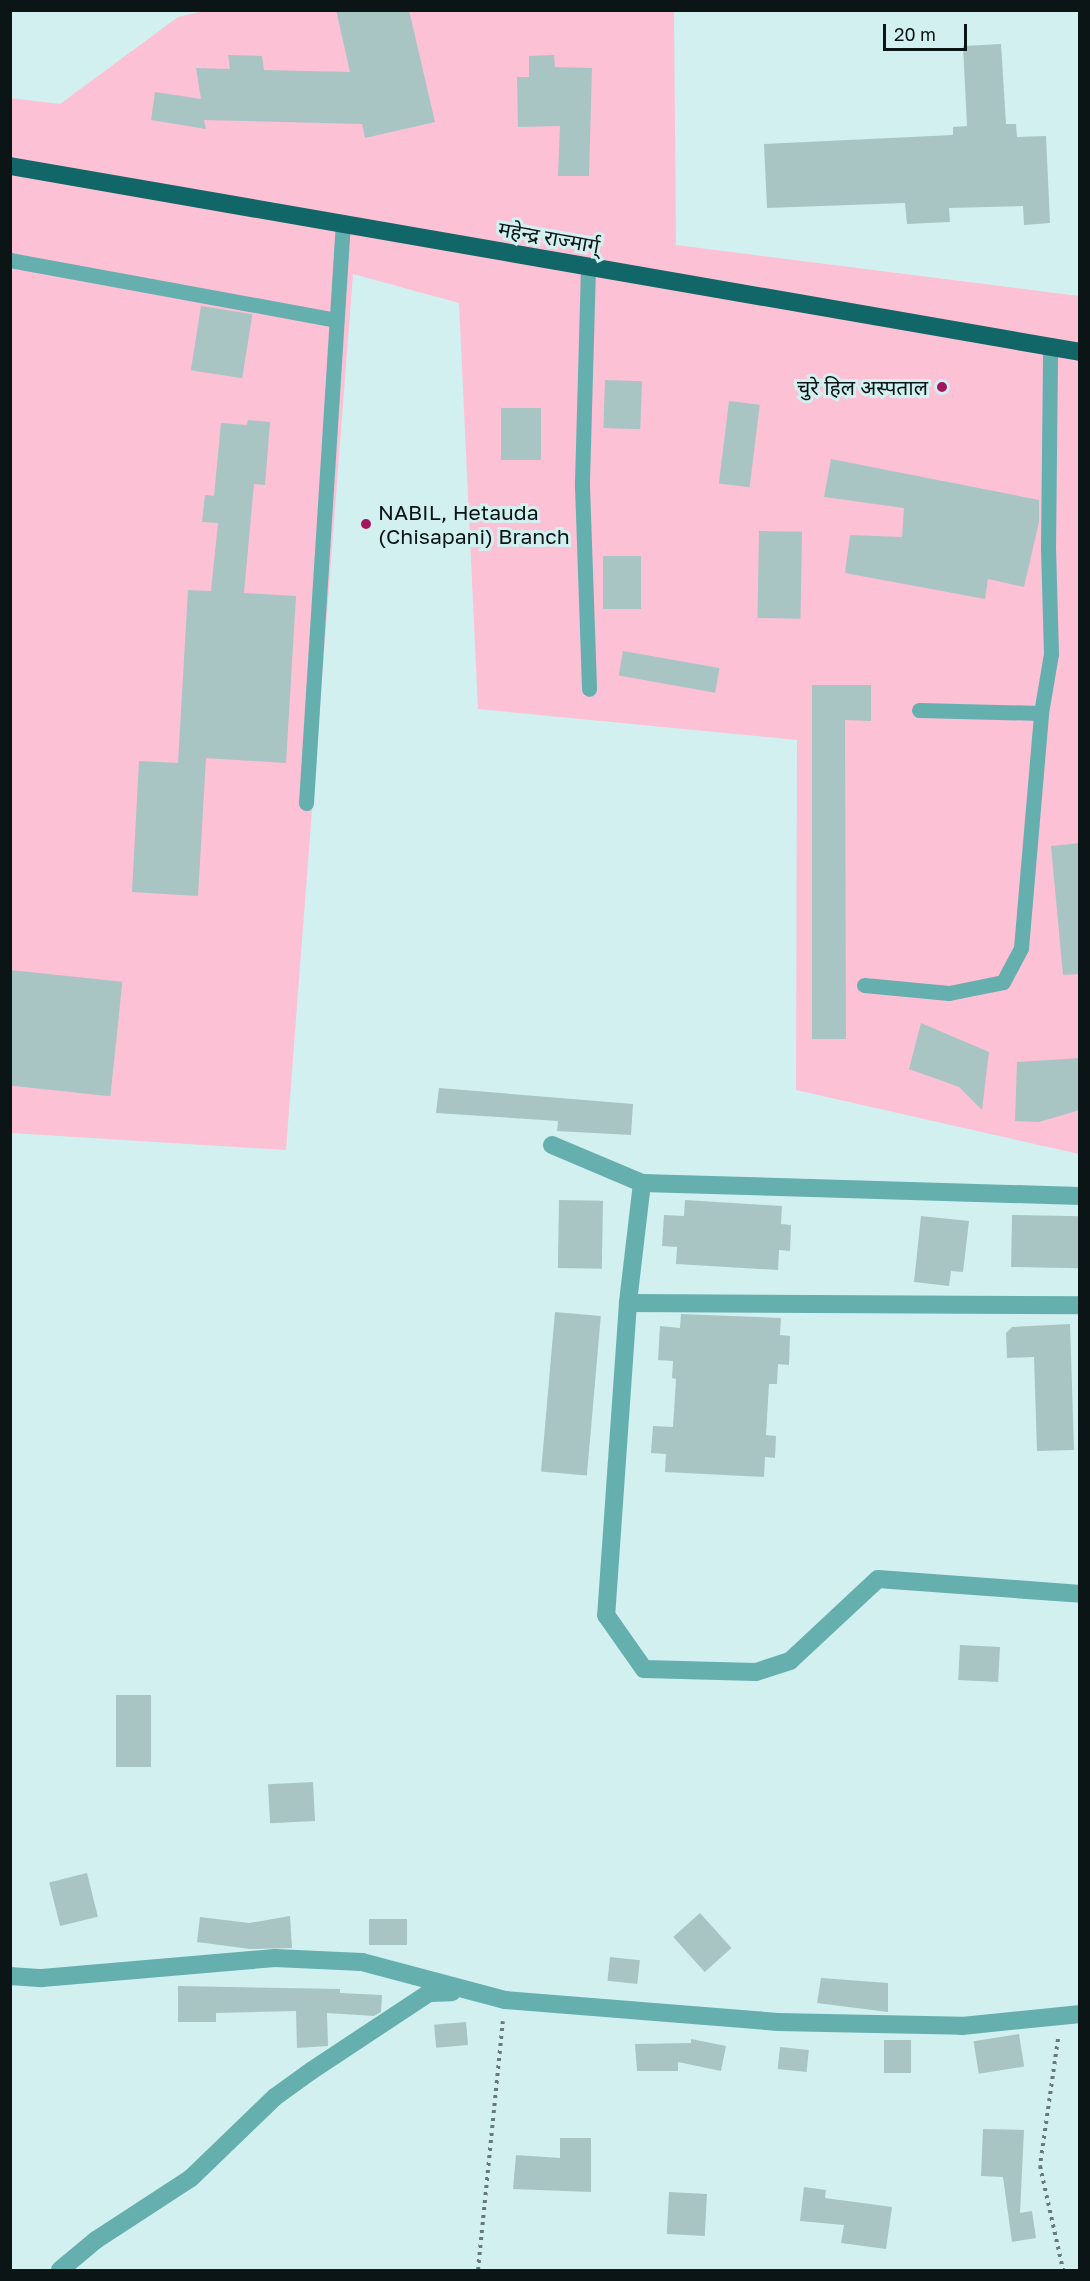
<!DOCTYPE html>
<html>
<head>
<meta charset="utf-8">
<style>
	body { margin:0 }
	#map { position:relative; width:1090px; height:2281px; overflow:hidden; background:#d2f0ef; font-family:"Golos Text","Noto Sans Devanagari",sans-serif }
	div>[style] { position:absolute }
	.green>* { inset:0; background:#fdc1d5 }
	.building>* { inset:0; background:#a8c5c4; transform-origin:0 0 }
	.path>* { height:4px; margin-top:-2px; transform-origin:0; background:repeating-linear-gradient(90deg,#677a79 0 3px,transparent 0 7.5px) }
	.service>* { height:15px; margin:-7.5px; padding:0 7.5px; transform-origin:7.5px; border-radius:7.5px; background:#65afae }
	.minor>* { height:18px; margin:-9px; padding:0 9px; transform-origin:9px; border-radius:9px; background:#65afae }
	.trunk>* { height:18px; margin:-9px; padding:0 9px; transform-origin:9px; border-radius:9px; background:#116767 }
	.dots>* { width:16px; height:16px; translate:-50% -50%; box-sizing:border-box; border:3px solid #d2f0ef; border-radius:50% }
	span { translate:-50% -50%; white-space:nowrap; text-align:center; line-height:1.15; -webkit-text-stroke:6px #d2f0ef; paint-order:stroke }
	.street-label { font-size:21px; color:#0b1515 }
	.poi-label { font-size:21px; color:#0b1515 }
	.right { translate:-100% -50%; text-align:right }
	.left { translate:0 -50%; text-align:left }
	.frame { position:absolute; inset:0; border:12px solid #0b1515; pointer-events:none }
	.scale { position:absolute; left:883px; top:24px; width:84px; height:27px; box-sizing:border-box; border:3px solid #0b1515; border-top:0; padding-left:8px; font-size:18px; line-height:21px; white-space:nowrap; color:#0b1515; -webkit-text-stroke:4px #d2f0ef; paint-order:stroke }
</style>
</head>
<body>
<div id="map">
	<div class="green">
		<i style="clip-path:polygon(204px 11px,674px 11px,676px 245px,1079px 296px,1079px 1154px,796px 1090px,797px 740px,478px 709px,459px 303px,353px 274px,286px 1150px,11px 1133px,10px 98px,60px 104px,178px 17px)"></i>
	</div>
	<div class="building">
		<i style="clip-path:polygon(336px 10px,409px 10px,435px 122px,365px 138px,362px 124px,204px 120px,206px 129px,151px 120px,155px 92px,201px 99px,196px 68px,230px 69px,228px 55px,262px 56px,264px 70px,350px 72px)"></i>
		<i style="clip-path:polygon(1001px 44px,1006px 124px,1016px 124px,1017px 137px,1046px 136px,1050px 223px,1024px 225px,1023px 206px,949px 208px,950px 222px,907px 224px,905px 203px,767px 208px,764px 144px,953px 135px,953px 127px,967px 126px,963px 46px)"></i>
		<i style="clip-path:polygon(554px 55px,555px 67px,592px 68px,589px 176px,558px 176px,560px 126px,518px 127px,517px 77px,529px 77px,529px 56px)"></i>
		<i style="left:201px;top:306px;width:52px;height:65px;rotate:9deg"></i>
		<i style="left:605px;top:380px;width:37px;height:48px;rotate:2deg"></i>
		<i style="left:729px;top:401px;width:31px;height:83px;rotate:7deg"></i>
		<i style="left:501px;top:408px;width:40px;height:52px"></i>
		<i style="clip-path:polygon(248px 420px,270px 422px,265px 485px,254px 484px,244px 593px,296px 596px,286px 763px,206px 758px,198px 896px,132px 892px,139px 761px,178px 763px,188px 590px,211px 591px,218px 523px,202px 522px,205px 495px,214px 496px,221px 423px,247px 425px)"></i>
		<i style="clip-path:polygon(831px 459px,1039px 500px,1039px 522px,1024px 587px,988px 579px,985px 599px,845px 573px,850px 535px,902px 537px,904px 508px,824px 497px)"></i>
		<i style="left:759px;top:531px;width:43px;height:87px;rotate:1deg"></i>
		<i style="left:603px;top:556px;width:38px;height:53px"></i>
		<i style="left:623px;top:651px;width:98px;height:25px;rotate:10deg"></i>
		<i style="clip-path:polygon(812px 685px,871px 685px,871px 721px,845px 720px,846px 1039px,812px 1039px)"></i>
		<i style="clip-path:polygon(1080px 843px,1080px 974px,1063px 975px,1051px 846px)"></i>
		<i style="left:10px;top:970px;width:113px;height:115px;rotate:6deg"></i>
		<i style="clip-path:polygon(921px 1023px,989px 1052px,982px 1110px,959px 1087px,909px 1069px)"></i>
		<i style="clip-path:polygon(1080px 1058px,1080px 1110px,1039px 1122px,1015px 1121px,1017px 1062px)"></i>
		<i style="clip-path:polygon(439px 1088px,633px 1104px,631px 1135px,557px 1131px,558px 1121px,436px 1113px)"></i>
		<i style="left:559px;top:1200px;width:44px;height:68px;rotate:1deg"></i>
		<i style="clip-path:polygon(685px 1200px,782px 1206px,781px 1224px,791px 1225px,790px 1251px,779px 1250px,778px 1270px,676px 1264px,677px 1247px,662px 1246px,664px 1215px,684px 1216px)"></i>
		<i style="left:1012px;top:1215px;width:68px;height:52px;rotate:1deg"></i>
		<i style="clip-path:polygon(921px 1216px,969px 1221px,963px 1272px,951px 1271px,949px 1286px,914px 1282px)"></i>
		<i style="left:555px;top:1312px;width:46px;height:160px;rotate:5deg"></i>
		<i style="clip-path:polygon(681px 1314px,781px 1318px,780px 1335px,790px 1336px,789px 1365px,778px 1364px,777px 1384px,769px 1384px,766px 1435px,776px 1436px,775px 1458px,765px 1457px,764px 1477px,665px 1472px,666px 1454px,651px 1453px,653px 1426px,673px 1427px,676px 1379px,672px 1378px,673px 1361px,658px 1360px,660px 1326px,680px 1328px)"></i>
		<i style="clip-path:polygon(1070px 1324px,1074px 1450px,1037px 1451px,1034px 1357px,1007px 1358px,1006px 1333px,1012px 1327px)"></i>
		<i style="left:960px;top:1645px;width:40px;height:35px;rotate:3deg"></i>
		<i style="left:116px;top:1695px;width:35px;height:72px"></i>
		<i style="left:313px;top:1782px;width:39px;height:45px;rotate:87deg"></i>
		<i style="left:87px;top:1873px;width:45px;height:39px;rotate:76deg"></i>
		<i style="left:700px;top:1913px;width:47px;height:36px;rotate:48deg"></i>
		<i style="clip-path:polygon(290px 1916px,292px 1948px,250px 1949px,197px 1942px,200px 1917px,249px 1923px)"></i>
		<i style="left:369px;top:1919px;width:38px;height:26px"></i>
		<i style="left:610px;top:1957px;width:30px;height:24px;rotate:6deg"></i>
		<i style="clip-path:polygon(821px 1978px,888px 1983px,888px 2012px,817px 2003px)"></i>
		<i style="clip-path:polygon(178px 1986px,340px 1989px,340px 1993px,382px 1995px,381px 2012px,374px 2016px,327px 2013px,328px 2046px,297px 2048px,296px 2011px,216px 2013px,216px 2022px,178px 2022px)"></i>
		<i style="left:466px;top:2022px;width:23px;height:32px;rotate:85deg"></i>
		<i style="left:1019px;top:2034px;width:33px;height:46px;rotate:81deg"></i>
		<i style="clip-path:polygon(691px 2039px,726px 2046px,721px 2071px,678px 2062px,678px 2071px,637px 2071px,635px 2044px,691px 2043px)"></i>
		<i style="left:884px;top:2040px;width:27px;height:33px"></i>
		<i style="left:780px;top:2047px;width:29px;height:22px;rotate:6deg"></i>
		<i style="clip-path:polygon(983px 2129px,1024px 2130px,1020px 2213px,1032px 2211px,1036px 2238px,1012px 2242px,1003px 2177px,981px 2176px)"></i>
		<i style="clip-path:polygon(560px 2138px,591px 2138px,591px 2192px,513px 2189px,516px 2155px,560px 2158px)"></i>
		<i style="clip-path:polygon(804px 2187px,826px 2190px,825px 2198px,892px 2207px,886px 2249px,841px 2243px,844px 2225px,800px 2221px)"></i>
		<i style="left:669px;top:2192px;width:38px;height:42px;rotate:3deg"></i>
	</div>
	<div class="path">
		<i style="left:1058px;top:2039px;width:128px;rotate:98.1deg"></i>
		<i style="left:1040px;top:2166px;width:107px;rotate:77.5deg"></i>
		<i style="left:478px;top:2270px;width:250px;rotate:-84.3deg"></i>
	</div>
	<div class="service">
		<i style="left:10px;top:260px;width:331px;rotate:10.4deg"></i>
		<i style="left:588px;top:267px;width:219px;rotate:91.6deg"></i>
		<i style="left:582px;top:486px;width:203px;rotate:88deg"></i>
		<i style="left:919px;top:710px;width:122px;rotate:1.4deg"></i>
		<i style="left:1041px;top:713px;width:60px;rotate:-80.4deg"></i>
		<i style="left:1051px;top:654px;width:105px;rotate:-91.6deg"></i>
		<i style="left:1048px;top:549px;width:203px;rotate:-89.4deg"></i>
		<i style="left:306px;top:803px;width:582px;rotate:-86.36deg"></i>
		<i style="left:864px;top:985px;width:85px;rotate:5.4deg"></i>
		<i style="left:949px;top:993px;width:55px;rotate:-11.5deg"></i>
		<i style="left:1003px;top:982px;width:38px;rotate:-62deg"></i>
		<i style="left:1021px;top:948px;width:236px;rotate:-85.1deg"></i>
	</div>
	<div class="minor">
		<i style="left:552px;top:1145px;width:98px;rotate:22.9deg"></i>
		<i style="left:642px;top:1183px;width:121px;rotate:96.7deg"></i>
		<i style="left:628px;top:1303px;width:313px;rotate:94deg"></i>
		<i style="left:606px;top:1615px;width:66px;rotate:54.9deg"></i>
		<i style="left:644px;top:1669px;width:112px;rotate:1.5deg"></i>
		<i style="left:756px;top:1672px;width:36px;rotate:-18deg"></i>
		<i style="left:790px;top:1661px;width:120px;rotate:-43deg"></i>
		<i style="left:878px;top:1579px;width:203px;rotate:4.2deg"></i>
		<i style="left:642px;top:1183px;width:438px;rotate:1.7deg"></i>
		<i style="left:628px;top:1303px;width:452px;rotate:0.3deg"></i>
		<i style="left:10px;top:1976px;width:32px;rotate:4deg"></i>
		<i style="left:42px;top:1978px;width:234px;rotate:-4.9deg"></i>
		<i style="left:275px;top:1958px;width:87px;rotate:2.6deg"></i>
		<i style="left:362px;top:1962px;width:148px;rotate:14.9deg"></i>
		<i style="left:505px;top:2000px;width:274px;rotate:4.6deg"></i>
		<i style="left:778px;top:2022px;width:184px;rotate:1.2deg"></i>
		<i style="left:962px;top:2026px;width:119px;rotate:-5.8deg"></i>
		<i style="left:60px;top:2270px;width:47px;rotate:-39.8deg"></i>
		<i style="left:96px;top:2240px;width:113px;rotate:-33.1deg"></i>
		<i style="left:191px;top:2178px;width:117px;rotate:-44deg"></i>
		<i style="left:275px;top:2097px;width:44px;rotate:-35.8deg"></i>
		<i style="left:311px;top:2071px;width:141px;rotate:-33.5deg"></i>
		<i style="left:429px;top:1993px;width:23px;rotate:-2deg"></i>
	</div>
	<div class="trunk">
		<i style="left:10px;top:166px;width:1086px;rotate:9.86deg"></i>
	</div>
	<div class="dots">
		<i style="left:942px;top:387px;background:#a3165d"></i>
		<i style="left:366px;top:524px;background:#a3165d"></i>
	</div>
	<div class="street-label">
		<span style="left:549px;top:237px;rotate:10deg">महेन्द्र राज्मार्ग्</span>
	</div>
	<div class="poi-label">
		<span class="right" style="left:928px;top:387px">चुरे हिल अस्पताल</span>
		<span class="left" style="left:378px;top:524px">NABIL, Hetauda<br>(Chisapani) Branch</span>
	</div>
	<div class="frame"></div>
	<div class="scale">20 m</div>
</div>
</body>
</html>
